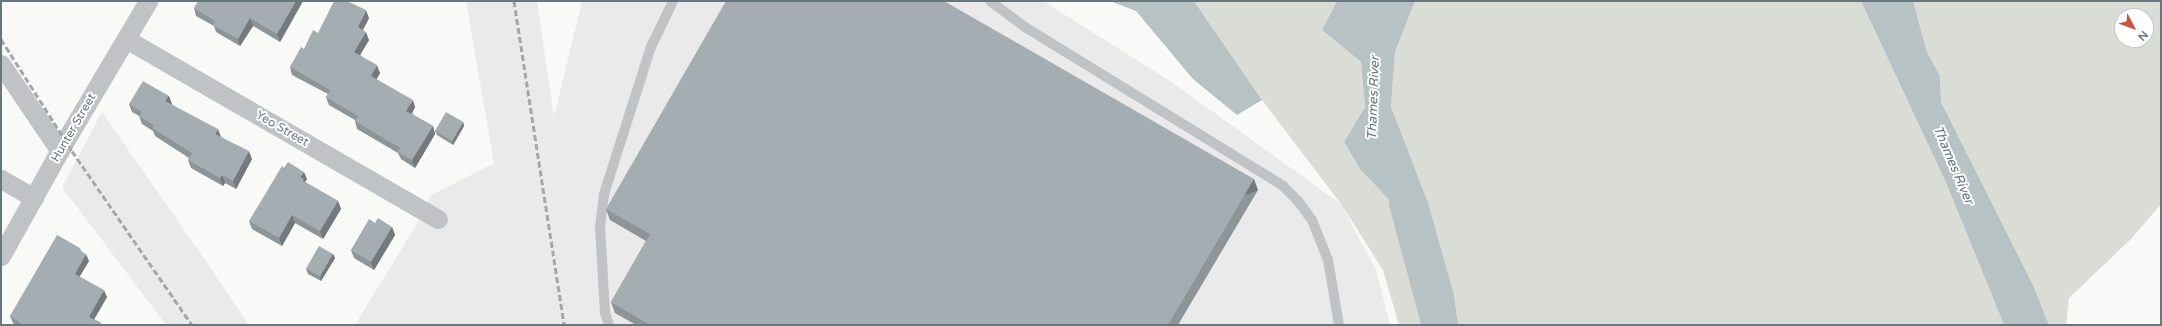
<!DOCTYPE html>
<html>
<head>
<meta charset="utf-8">
<style>
	body { margin:0 }
	#map { position:relative; width:2162px; height:326px; overflow:hidden; background:#f9f9f7; font-family:"Varela Round",sans-serif }
	div>[style] { position:absolute }
	.built>* { inset:0; background:#eaeaea }
	.green>* { inset:0; background:#daddd6 }
	.water>* { inset:0; background:#b7c2c5 }
	.river>* { height:36px; margin:-18px; padding:0 18px; transform-origin:18px; border-radius:18px; background:#b7c2c5 }
	.lane>* { height:10px; margin:-5px; padding:0 5px; transform-origin:5px; border-radius:5px; background:#bfc3c6 }
	.street>* { height:19px; margin:-9.5px; padding:0 9.5px; transform-origin:9.5px; border-radius:9.5px; background:#bfc3c6 }
	.rail>* { height:3px; margin-top:-1.5px; transform-origin:0; background:repeating-linear-gradient(90deg,#a1a8ac 0 6px,transparent 0 9px) }
	.wall>* { inset:0; background:#8d9598 }
	.shaded-wall>* { inset:0; background:#73797c; transform-origin:0 0 }
	.building>* { inset:0; background:#a4adb1; transform-origin:0 0 }
	span { translate:-50% -50%; white-space:nowrap; text-align:center; line-height:1.15; -webkit-text-stroke:4px #fff; paint-order:stroke }
	.street-label { font-size:12px; color:#67777e }
	.water-label { font-size:13px; color:#627578; font-style:italic }
	.frame { position:absolute; inset:0; border:2px solid #67777e; pointer-events:none }
	.north { position:absolute; left:2114px; top:8px; width:40px; height:40px; box-sizing:border-box; background:#fff; border:1px solid #c2c9cb; border-radius:50%; rotate:131deg; font-size:11px; font-weight:700; line-height:16px; text-align:center; color:#67777e }
	.north::after { content:''; display:block; margin:auto; width:14px; height:18px; background:#ce5242; clip-path:polygon(50% 0,100% 100%,50% 72%,0 100%) }
</style>
</head>
<body>
<div id="map">
	<div class="built">
		<i style="clip-path:polygon(466px 1px,537px 1px,554px 117px,582px 1px,1043px 1px,1170px 81px,1341px 204px,1376px 270px,1390px 325px,355px 325px,417px 224px,430px 196px,494px 163px)"></i>
		<i style="clip-path:polygon(102px 112px,212px 270px,249px 325px,166px 325px,62px 187px)"></i>
	</div>
	<div class="green">
		<i style="clip-path:polygon(1194px 1px,1337px 1px,1322px 30px,1361px 62px,1365px 107px,1344px 142px,1360px 169px,1393px 204px,1424px 258px,1434px 325px,1399px 325px,1383px 270px,1341px 204px,1262px 100px)"></i>
		<i style="clip-path:polygon(1415px 1px,1861px 1px,1947px 185px,2004px 325px,1458px 325px,1454px 295px,1391px 107px,1395px 52px)"></i>
		<i style="clip-path:polygon(evenodd,1913px 1px,2161px 1px,2161px 204px,2131px 239px,2069px 298px,2066px 325px,2049px 325px,2033px 285px,1941px 102px,1940px 76px,1927px 52px,1913px 1px,2122px 16px,2146px 16px,2146px 40px,2122px 40px,2122px 16px)"></i>
	</div>
	<div class="water">
		<i style="clip-path:polygon(1110px 1px,1194px 1px,1262px 100px,1237px 115px,1193px 79px,1136px 11px)"></i>
		<i style="clip-path:polygon(1337px 1px,1415px 1px,1395px 52px,1391px 107px,1428px 203px,1454px 295px,1458px 325px,1434px 325px,1424px 258px,1393px 204px,1360px 169px,1344px 142px,1365px 107px,1361px 62px,1322px 30px)"></i>
		<i style="clip-path:polygon(1861px 1px,1913px 1px,1927px 52px,1940px 76px,1941px 102px,2033px 285px,2049px 325px,2004px 325px,1947px 185px)"></i>
	</div>
	<div class="river">
		<i style="left:1407px;top:203px;width:126px;rotate:74.9deg"></i>
	</div>
	<div class="lane">
		<i style="left:990px;top:1px;width:44px;rotate:36.6deg"></i>
		<i style="left:1025px;top:27px;width:303px;rotate:31.6deg"></i>
		<i style="left:1283px;top:186px;width:21px;rotate:45deg"></i>
		<i style="left:1298px;top:201px;width:24px;rotate:54deg"></i>
		<i style="left:1312px;top:220px;width:43px;rotate:68.2deg"></i>
		<i style="left:1328px;top:260px;width:66px;rotate:80.4deg"></i>
		<i style="left:609px;top:325px;width:13px;rotate:-108deg"></i>
		<i style="left:605px;top:313px;width:86px;rotate:-93.3deg"></i>
		<i style="left:600px;top:227px;width:33px;rotate:-83deg"></i>
		<i style="left:604px;top:194px;width:154px;rotate:-72.3deg"></i>
		<i style="left:651px;top:47px;width:51px;rotate:-64.4deg"></i>
	</div>
	<div class="street">
		<i style="left:126px;top:39px;width:360px;rotate:30deg"></i>
		<i style="left:1px;top:64px;width:105px;rotate:55.9deg"></i>
		<i style="left:1px;top:179px;width:38px;rotate:30deg"></i>
		<i style="left:1px;top:256px;width:132px;rotate:-60.9deg"></i>
		<i style="left:65px;top:141px;width:163px;rotate:-59.3deg"></i>
	</div>
	<div class="rail">
		<i style="left:514px;top:1px;width:328px;rotate:81.2deg"></i>
		<i style="left:1px;top:39px;width:133px;rotate:57.6deg"></i>
		<i style="left:72px;top:151px;width:211px;rotate:55.4deg"></i>
	</div>
	<div class="wall">
		<i style="clip-path:polygon(303px 1px,280px 42px,253px 26px,240px 46px,216px 32px,214px 26px,196px 16px,194px 8px)"></i>
		<i style="clip-path:polygon(369px 18px,363px 30px,369px 40px,360px 55px,380px 73px,376px 79px,415px 107px,412px 114px,433px 126px,435px 134px,415px 168px,401px 159px,398px 153px,357px 129px,355px 121px,355px 120px,329px 105px,326px 97px,328px 94px,292px 75px,290px 67px,304px 49px,318px 33px)"></i>
		<i style="clip-path:polygon(169px 96px,171px 104px,220px 136px,252px 159px,236px 189px,225px 183px,223px 186px,191px 168px,188px 160px,189px 158px,155px 136px,153px 131px,142px 124px,139px 116px,132px 112px,129px 104px)"></i>
		<i style="clip-path:polygon(463px 122px,464px 126px,453px 145px,437px 135px,435px 131px)"></i>
		<i style="clip-path:polygon(307px 179px,305px 182px,338px 201px,341px 209px,323px 239px,295px 223px,282px 246px,252px 229px,249px 221px)"></i>
		<i style="clip-path:polygon(1258px 190px,1178px 325px,636px 325px,615px 313px,611px 302px,646px 241px,610px 220px,606px 209px)"></i>
		<i style="clip-path:polygon(392px 227px,395px 235px,374px 270px,354px 258px,351px 250px)"></i>
		<i style="clip-path:polygon(80px 248px,81px 251px,89px 261px,79px 277px,107px 297px,94px 319px,101px 323px,101px 325px,16px 325px,13px 323px,10px 316px)"></i>
		<i style="clip-path:polygon(333px 254px,335px 258px,321px 281px,308px 274px,306px 269px)"></i>
	</div>
	<div class="shaded-wall">
		<i style="clip-path:polygon(296px 1px,303px 1px,280px 42px,277px 34px)"></i>
		<i style="clip-path:polygon(366px 10px,369px 18px,360px 35px,358px 27px)"></i>
		<i style="clip-path:polygon(250px 18px,253px 26px,240px 46px,238px 39px)"></i>
		<i style="clip-path:polygon(366px 32px,369px 40px,357px 60px,354px 52px)"></i>
		<i style="clip-path:polygon(377px 65px,380px 73px,374px 84px,371px 76px)"></i>
		<i style="clip-path:polygon(169px 96px,172px 104px,168px 109px,165px 101px)"></i>
		<i style="clip-path:polygon(413px 100px,415px 107px,409px 119px,406px 111px)"></i>
		<i style="clip-path:polygon(463px 122px,464px 126px,453px 145px,452px 141px)"></i>
		<i style="clip-path:polygon(433px 126px,435px 134px,415px 168px,412px 160px)"></i>
		<i style="clip-path:polygon(218px 129px,221px 137px,215px 134px)"></i>
		<i style="clip-path:polygon(249px 151px,252px 159px,236px 189px,233px 181px)"></i>
		<i style="clip-path:polygon(304px 172px,307px 179px,305px 182px,307px 187px,300px 177px)"></i>
		<i style="clip-path:polygon(222px 175px,225px 183px,223px 186px,220px 178px)"></i>
		<i style="left:1254px;top:179px;width:12px;height:169px;rotate:70deg"></i>
		<i style="clip-path:polygon(338px 201px,341px 209px,323px 239px,320px 231px)"></i>
		<i style="clip-path:polygon(292px 215px,295px 223px,282px 246px,279px 238px)"></i>
		<i style="clip-path:polygon(392px 227px,395px 235px,374px 270px,371px 262px)"></i>
		<i style="clip-path:polygon(86px 254px,89px 261px,77px 281px,75px 274px)"></i>
		<i style="clip-path:polygon(333px 254px,335px 258px,321px 281px,320px 277px)"></i>
		<i style="clip-path:polygon(104px 290px,107px 297px,92px 323px,89px 317px)"></i>
	</div>
	<div class="building">
		<i style="clip-path:polygon(198px 1px,296px 1px,277px 34px,250px 18px,238px 39px,213px 25px,215px 21px,194px 8px)"></i>
		<i style="clip-path:polygon(334px 1px,347px 1px,366px 10px,358px 27px,366px 32px,354px 52px,377px 65px,371px 76px,413px 100px,406px 111px,433px 126px,412px 160px,398px 152px,400px 148px,355px 121px,358px 116px,326px 97px,330px 90px,290px 67px,301px 47px,304px 49px,313px 30px,318px 33px)"></i>
		<i style="clip-path:polygon(726px 1px,944px 1px,1254px 179px,1168px 325px,650px 325px,611px 302px,650px 234px,606px 209px)"></i>
		<i style="clip-path:polygon(143px 81px,169px 96px,165px 101px,218px 129px,215px 134px,249px 151px,233px 181px,222px 175px,220px 178px,188px 160px,192px 153px,152px 128px,154px 125px,139px 116px,142px 112px,129px 104px)"></i>
		<i style="left:446px;top:112px;width:20px;height:22px;rotate:30deg"></i>
		<i style="clip-path:polygon(288px 162px,304px 172px,300px 177px,304px 179px,303px 181px,338px 201px,320px 231px,292px 215px,279px 238px,249px 221px,282px 166px,284px 168px)"></i>
		<i style="clip-path:polygon(378px 218px,392px 227px,371px 262px,351px 250px,369px 219px,375px 223px)"></i>
		<i style="clip-path:polygon(57px 235px,80px 248px,79px 250px,86px 254px,75px 274px,104px 290px,89px 317px,101px 323px,100px 325px,21px 325px,22px 324px,10px 316px)"></i>
		<i style="left:319px;top:246px;width:16px;height:26px;rotate:30deg"></i>
	</div>
	<div class="street-label">
		<span style="left:74px;top:128px;rotate:-60deg">Hunter Street</span>
		<span style="left:282px;top:129px;rotate:30deg">Yeo Street</span>
	</div>
	<div class="water-label">
		<span style="left:1374px;top:98px;rotate:-88deg">Thames River</span>
		<span style="left:1953px;top:165px;rotate:67deg">Thames River</span>
	</div>
	<div class="frame"></div>
	<div class="north">N</div>
</div>
</body>
</html>
